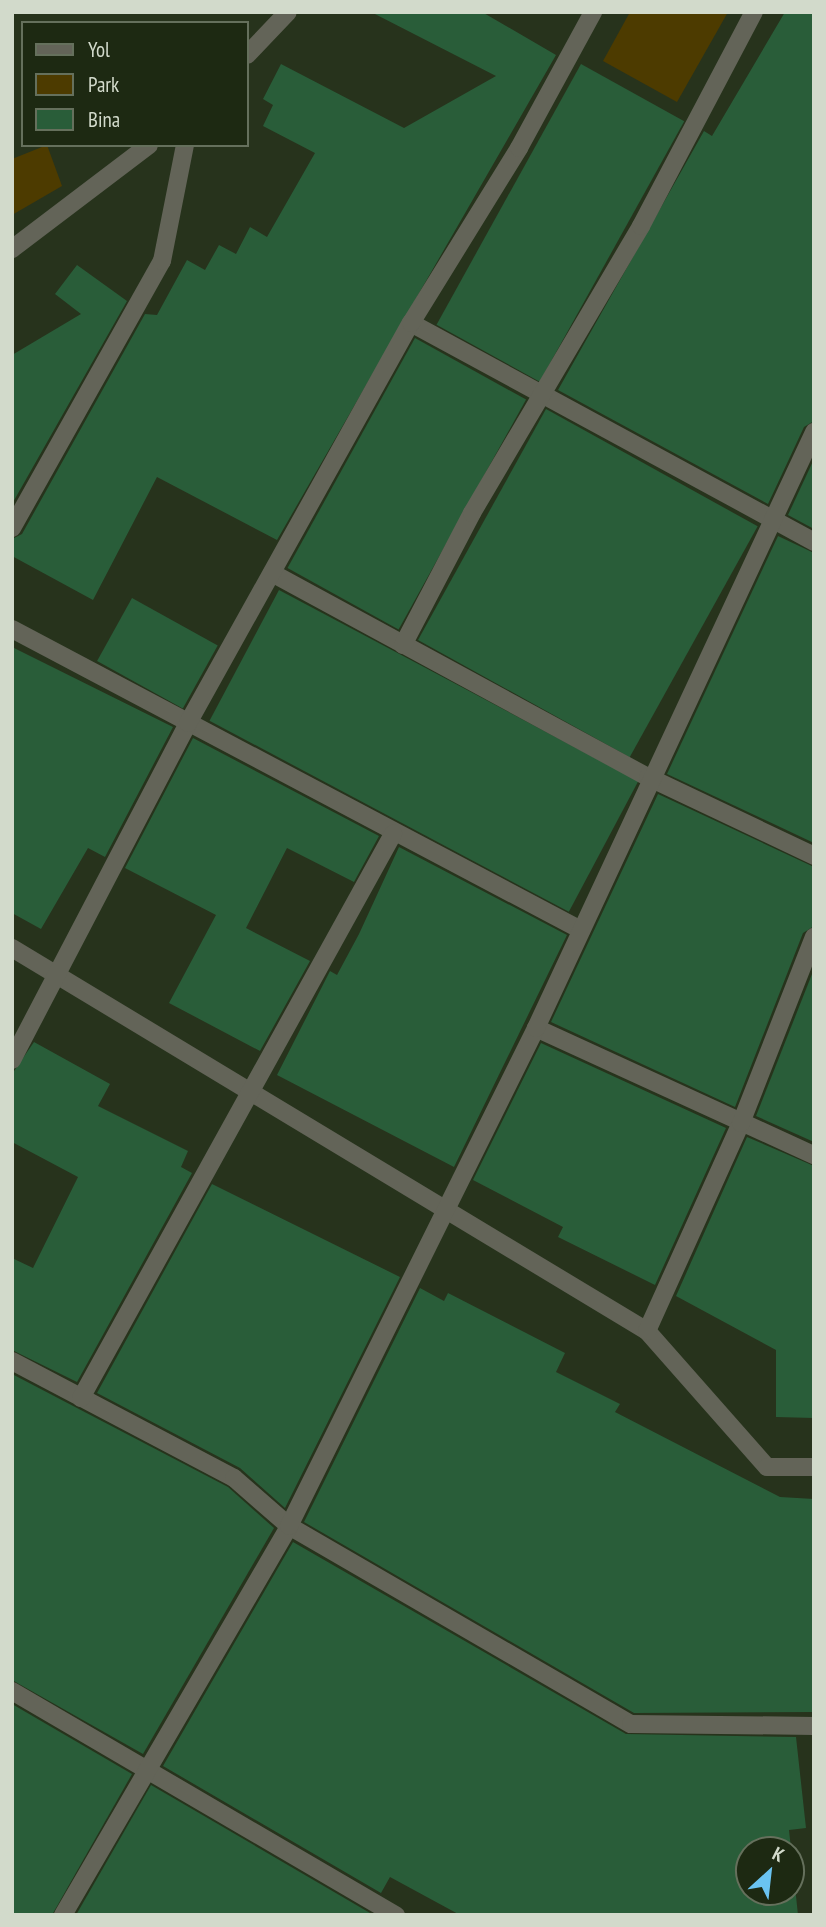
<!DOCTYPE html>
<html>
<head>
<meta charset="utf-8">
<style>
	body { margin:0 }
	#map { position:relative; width:826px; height:1927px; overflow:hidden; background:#27331c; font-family:"PT Sans Narrow",sans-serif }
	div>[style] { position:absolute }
	.green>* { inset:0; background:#4d3b00 }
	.building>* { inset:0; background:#295d39; transform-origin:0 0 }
	.minor>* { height:18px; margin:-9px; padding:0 9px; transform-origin:9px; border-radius:9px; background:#636458 }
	span { translate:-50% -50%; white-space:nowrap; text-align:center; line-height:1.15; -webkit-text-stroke:7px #1d2912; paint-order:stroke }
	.frame { position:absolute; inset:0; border:14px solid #d2dacb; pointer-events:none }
	.legend { position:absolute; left:21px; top:21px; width:228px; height:126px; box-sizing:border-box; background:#1d2912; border:2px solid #65705c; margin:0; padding:9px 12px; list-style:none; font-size:21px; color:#d2dacb }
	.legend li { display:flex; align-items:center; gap:14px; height:35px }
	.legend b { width:35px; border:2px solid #65705c }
	.north { position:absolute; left:735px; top:1836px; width:70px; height:70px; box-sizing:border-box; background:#1d2912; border:2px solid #65705c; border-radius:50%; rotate:27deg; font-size:19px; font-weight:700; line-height:28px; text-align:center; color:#d2dacb }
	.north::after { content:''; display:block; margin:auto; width:24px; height:32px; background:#6ac3f1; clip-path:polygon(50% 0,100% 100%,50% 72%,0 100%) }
</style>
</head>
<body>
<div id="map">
	<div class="green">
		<i style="clip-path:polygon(630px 12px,728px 12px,677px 102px,603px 61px)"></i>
		<i style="clip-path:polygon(47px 145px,62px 186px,12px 215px,12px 159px)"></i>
	</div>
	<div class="building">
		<i style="clip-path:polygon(371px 12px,482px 12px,556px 55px,277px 540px,157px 477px,93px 600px,12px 556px,12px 539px,22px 534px,145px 314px,157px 315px,187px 260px,205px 270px,219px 245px,236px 254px,250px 227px,267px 237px,315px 153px,263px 126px,273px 105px,263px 99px,281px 64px,404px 128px,496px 76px)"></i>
		<i style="clip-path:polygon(785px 12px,814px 12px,814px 421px,804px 427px,768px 504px,558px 390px,704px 131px,712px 136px)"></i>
		<i style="left:581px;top:64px;width:118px;height:298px;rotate:29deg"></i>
		<i style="clip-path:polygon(77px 265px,127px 301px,12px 504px,12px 355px,81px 314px,55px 294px)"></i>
		<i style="left:415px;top:338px;width:127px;height:263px;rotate:29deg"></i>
		<i style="left:546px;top:409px;width:242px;height:264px;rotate:29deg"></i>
		<i style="clip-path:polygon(814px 459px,814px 529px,788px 515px)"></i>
		<i style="clip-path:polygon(778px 536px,814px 553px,814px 843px,667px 774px)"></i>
		<i style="left:279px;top:590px;width:407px;height:148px;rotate:28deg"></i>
		<i style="left:132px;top:598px;width:98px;height:72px;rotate:29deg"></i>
		<i style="clip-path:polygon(12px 647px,173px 727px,105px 857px,88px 848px,41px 929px,12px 913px)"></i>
		<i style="clip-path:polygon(193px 738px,379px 836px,354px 882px,287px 848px,246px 928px,310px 961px,260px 1051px,169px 1003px,216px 915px,125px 868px)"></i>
		<i style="clip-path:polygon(658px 794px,814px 867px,814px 926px,803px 933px,735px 1107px,551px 1022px)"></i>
		<i style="clip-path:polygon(399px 847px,567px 935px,454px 1167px,277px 1075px,330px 971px,337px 975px,359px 934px)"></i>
		<i style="clip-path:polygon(814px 969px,814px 1142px,756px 1116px)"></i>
		<i style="clip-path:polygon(34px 1042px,110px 1084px,98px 1106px,188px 1151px,181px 1167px,192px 1173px,77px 1382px,12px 1350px,12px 1258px,33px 1268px,78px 1177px,12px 1142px,12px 1074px)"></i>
		<i style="clip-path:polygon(541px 1043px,726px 1128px,655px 1285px,558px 1237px,563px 1227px,473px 1180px)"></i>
		<i style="clip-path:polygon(747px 1137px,814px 1166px,814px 1418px,776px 1417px,776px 1350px,676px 1296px)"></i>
		<i style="clip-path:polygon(212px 1184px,400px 1277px,285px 1508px,240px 1468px,97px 1393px)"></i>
		<i style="clip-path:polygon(420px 1288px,444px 1301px,448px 1293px,565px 1353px,556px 1372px,620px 1404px,615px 1412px,780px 1497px,814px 1499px,814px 1712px,634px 1713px,304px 1522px)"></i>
		<i style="clip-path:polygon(12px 1374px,228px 1487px,274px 1528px,143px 1754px,12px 1680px)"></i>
		<i style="clip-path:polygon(evenodd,293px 1542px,626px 1734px,796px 1737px,806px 1828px,789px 1830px,798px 1915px,460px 1915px,390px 1877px,381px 1893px,163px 1766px,293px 1542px,749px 1850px,791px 1850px,791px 1892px,749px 1892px,749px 1850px)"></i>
		<i style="clip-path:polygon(12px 1704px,132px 1774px,52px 1915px,12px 1915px)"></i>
		<i style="clip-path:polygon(151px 1785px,370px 1913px,369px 1915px,76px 1915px)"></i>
	</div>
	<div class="minor">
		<i style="left:247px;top:55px;width:59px;rotate:-46.4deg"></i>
		<i style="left:12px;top:249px;width:172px;rotate:-37.2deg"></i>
		<i style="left:411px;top:323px;width:459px;rotate:28.5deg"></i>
		<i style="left:12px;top:528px;width:306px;rotate:-60.7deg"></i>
		<i style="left:162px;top:261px;width:118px;rotate:-78.8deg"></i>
		<i style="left:272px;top:573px;width:428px;rotate:28.5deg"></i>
		<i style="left:648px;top:777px;width:184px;rotate:25.4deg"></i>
		<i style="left:12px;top:629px;width:644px;rotate:27.88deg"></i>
		<i style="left:403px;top:645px;width:149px;rotate:-62.4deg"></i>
		<i style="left:472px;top:513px;width:333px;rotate:-59.5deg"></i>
		<i style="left:641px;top:226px;width:242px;rotate:-62.2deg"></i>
		<i style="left:12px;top:948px;width:742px;rotate:31.1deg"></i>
		<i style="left:647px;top:1331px;width:181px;rotate:48.6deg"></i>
		<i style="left:767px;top:1467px;width:47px"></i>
		<i style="left:536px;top:1028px;width:306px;rotate:24.6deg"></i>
		<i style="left:12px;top:1060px;width:380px;rotate:-62.4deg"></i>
		<i style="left:188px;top:723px;width:458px;rotate:-60.9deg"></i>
		<i style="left:411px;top:323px;width:206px;rotate:-58.3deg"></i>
		<i style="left:519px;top:148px;width:155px;rotate:-61.4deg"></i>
		<i style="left:647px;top:1331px;width:228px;rotate:-65.7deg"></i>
		<i style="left:741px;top:1123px;width:200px;rotate:-68.6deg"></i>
		<i style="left:12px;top:1361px;width:251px;rotate:27.8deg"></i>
		<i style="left:234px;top:1478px;width:73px;rotate:41.1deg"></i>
		<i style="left:289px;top:1526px;width:395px;rotate:30.1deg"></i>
		<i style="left:631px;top:1724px;width:183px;rotate:0.6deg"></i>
		<i style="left:81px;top:1398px;width:645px;rotate:-61.05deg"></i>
		<i style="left:12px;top:1691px;width:445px;rotate:30.3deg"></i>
		<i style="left:63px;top:1915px;width:450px;rotate:-59.8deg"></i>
		<i style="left:289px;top:1526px;width:556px;rotate:-63.62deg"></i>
		<i style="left:536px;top:1028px;width:658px;rotate:-64.99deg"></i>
	</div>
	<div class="frame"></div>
	<ul class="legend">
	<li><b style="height:9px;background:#636458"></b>Yol</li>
	<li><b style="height:19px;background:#4d3b00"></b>Park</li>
	<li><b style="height:19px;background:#295d39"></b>Bina</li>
	</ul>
	<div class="north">K</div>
</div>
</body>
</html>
